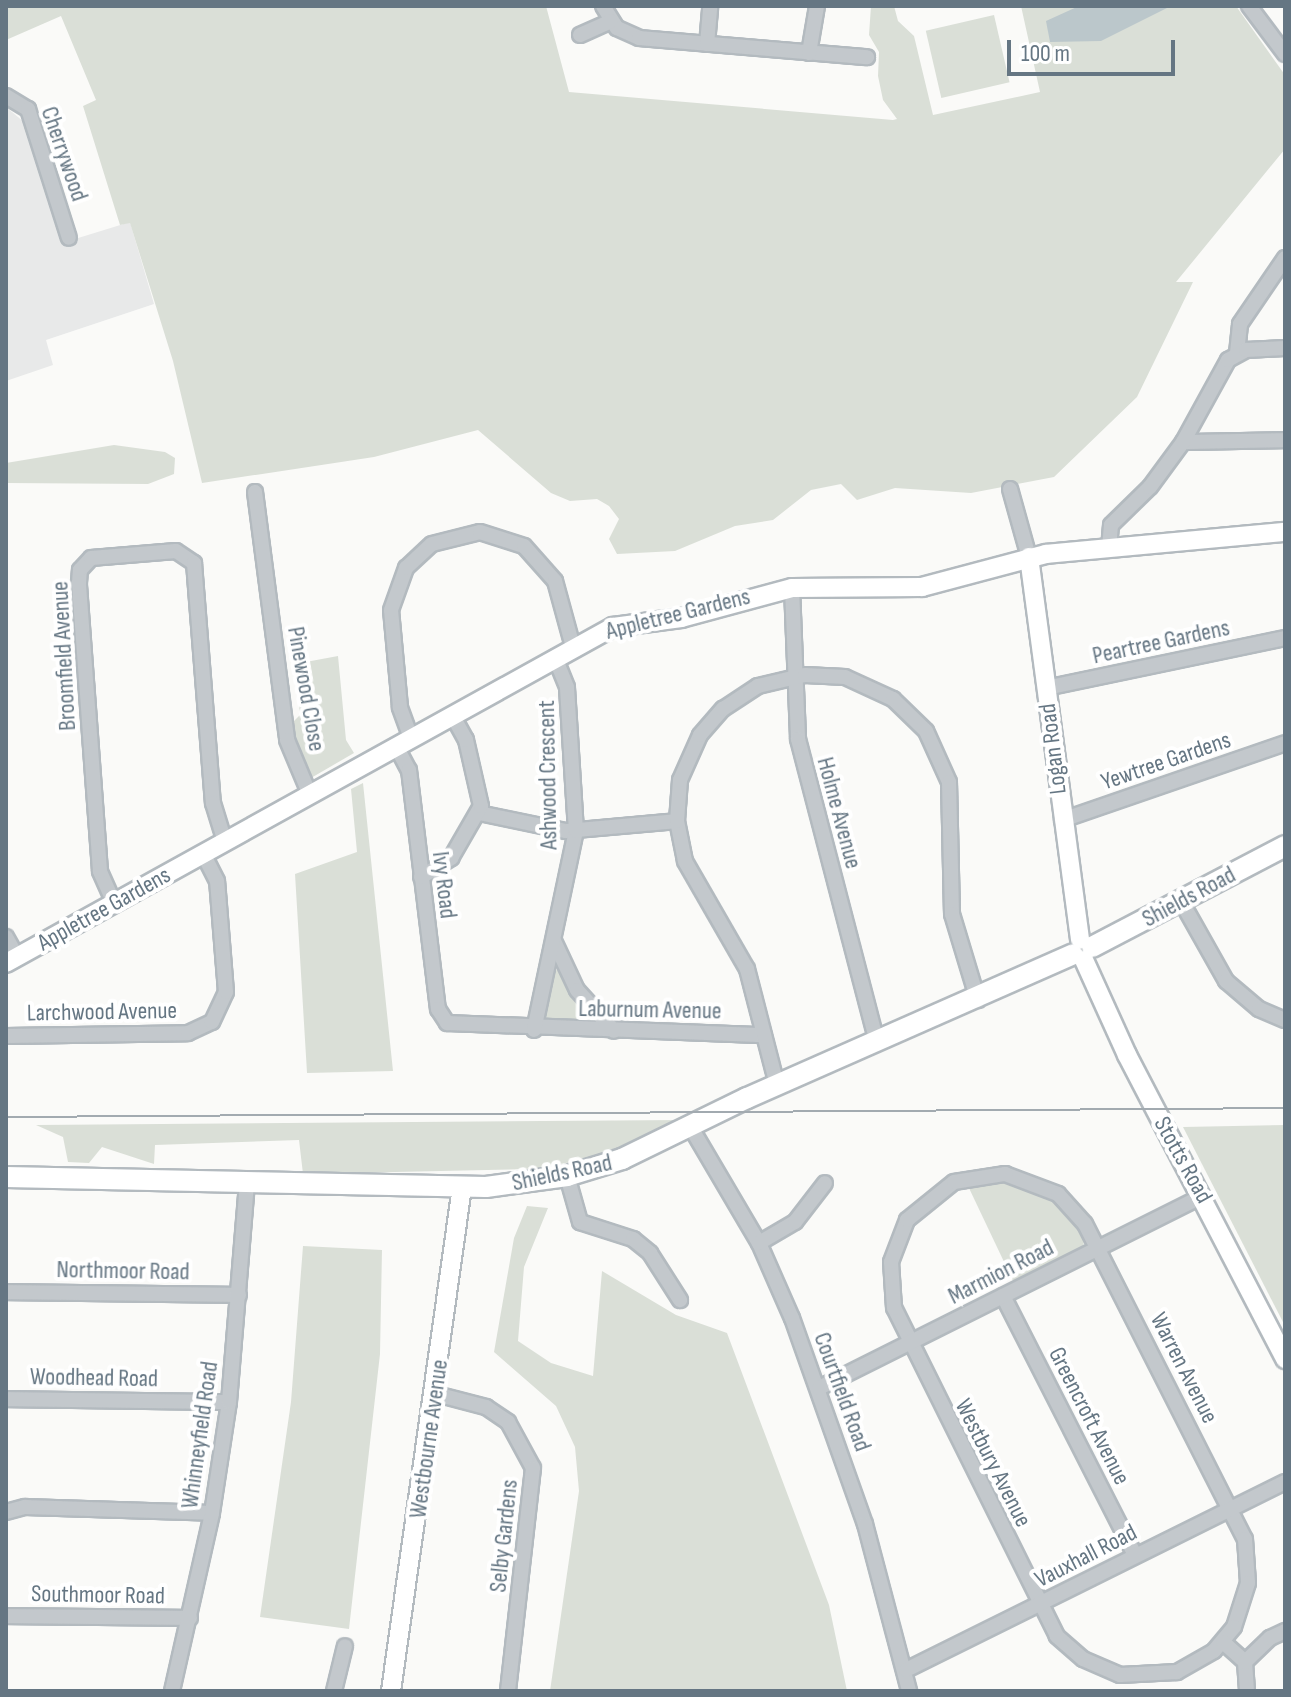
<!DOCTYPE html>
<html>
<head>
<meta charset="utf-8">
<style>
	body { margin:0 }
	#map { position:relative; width:1291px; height:1697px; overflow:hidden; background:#fafaf8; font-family:"Sofia Sans Condensed",sans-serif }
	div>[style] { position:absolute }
	.built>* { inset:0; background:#e8e9e9 }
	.green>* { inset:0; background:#dadfd7; transform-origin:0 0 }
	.water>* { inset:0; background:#bbc7cb }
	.roads { filter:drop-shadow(2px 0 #b3babf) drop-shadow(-2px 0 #b3babf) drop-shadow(0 2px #b3babf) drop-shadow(0 -2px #b3babf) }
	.street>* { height:14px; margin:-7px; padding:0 7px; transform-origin:7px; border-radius:7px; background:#c3c8cc }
	.secondary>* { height:18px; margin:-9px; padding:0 9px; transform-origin:9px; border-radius:9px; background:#fff }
	.primary>* { height:20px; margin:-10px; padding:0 10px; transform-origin:10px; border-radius:10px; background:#fff }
	.tram>* { height:2px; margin:-1px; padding:0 1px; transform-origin:1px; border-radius:1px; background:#a2aab0 }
	span { translate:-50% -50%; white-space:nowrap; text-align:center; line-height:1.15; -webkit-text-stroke:8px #fff; paint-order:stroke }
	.street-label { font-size:24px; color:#657683 }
	.frame { position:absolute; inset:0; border:8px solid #657683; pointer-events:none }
	.scale { position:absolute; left:1007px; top:40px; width:168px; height:36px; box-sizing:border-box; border:4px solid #657683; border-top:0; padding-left:10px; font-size:24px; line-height:28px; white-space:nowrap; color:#657683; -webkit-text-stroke:6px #fff; paint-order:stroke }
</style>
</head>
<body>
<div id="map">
	<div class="built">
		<i style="clip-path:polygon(6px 107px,24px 122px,62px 243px,130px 222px,154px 304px,46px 340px,53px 365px,6px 381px)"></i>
	</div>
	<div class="green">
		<i style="clip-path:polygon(6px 6px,546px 6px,569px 92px,893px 120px,897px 119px,883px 100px,878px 76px,879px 52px,869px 35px,871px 6px,894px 6px,898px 21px,914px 36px,933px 115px,1040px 92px,1021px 6px,1236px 6px,1285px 75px,1285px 149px,1176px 282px,1193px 282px,1137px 397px,1054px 477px,971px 493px,895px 488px,857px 500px,841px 484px,811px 490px,773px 520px,735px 526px,675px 551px,617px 554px,609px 539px,619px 519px,609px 506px,597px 499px,570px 501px,551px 493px,478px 430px,374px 457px,202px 483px,173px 361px,130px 223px,120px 225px,83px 106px,96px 100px,61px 16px,6px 40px)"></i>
		<i style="left:994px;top:15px;width:69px;height:70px;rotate:77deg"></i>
		<i style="clip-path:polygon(114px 445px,165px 452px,175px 458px,174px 474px,148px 484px,6px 483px,6px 463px)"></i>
		<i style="clip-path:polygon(338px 656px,346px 740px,354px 753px,311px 778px,300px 758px,292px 723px,300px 715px,295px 664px)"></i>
		<i style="clip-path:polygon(363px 783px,393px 1071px,307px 1073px,295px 874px,357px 852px,351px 789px)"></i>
		<i style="clip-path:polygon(558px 970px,580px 1004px,582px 1011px,572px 1025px,551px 1025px,542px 1011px,552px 971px)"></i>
		<i style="clip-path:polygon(684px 1120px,594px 1158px,532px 1169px,303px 1174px,299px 1140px,155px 1145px,154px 1164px,102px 1147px,89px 1163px,68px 1162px,63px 1137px,36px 1125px)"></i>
		<i style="clip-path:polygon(1285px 1125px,1285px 1326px,1183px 1127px)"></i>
		<i style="clip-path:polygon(994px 1180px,1016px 1182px,1056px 1200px,1085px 1235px,1083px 1248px,1015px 1285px,968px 1186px)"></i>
		<i style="clip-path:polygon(527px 1206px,548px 1208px,524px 1267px,518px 1341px,551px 1363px,593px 1376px,602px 1271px,676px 1315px,727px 1333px,829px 1605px,847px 1691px,550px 1691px,579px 1491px,575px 1447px,556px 1406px,494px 1352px,514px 1238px)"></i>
		<i style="clip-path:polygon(303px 1246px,382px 1250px,380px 1354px,349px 1629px,260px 1617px,291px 1402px)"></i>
	</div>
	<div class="water">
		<i style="clip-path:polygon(1079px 6px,1171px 6px,1101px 41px,1050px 42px,1046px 21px)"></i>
	</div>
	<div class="roads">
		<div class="street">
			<i style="left:603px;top:6px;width:26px;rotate:58deg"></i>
			<i style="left:617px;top:28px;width:24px;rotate:24deg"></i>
			<i style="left:639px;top:38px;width:229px;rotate:4.8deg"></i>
			<i style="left:1249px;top:6px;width:60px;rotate:53.1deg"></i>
			<i style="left:580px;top:35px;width:34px;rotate:-24deg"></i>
			<i style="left:707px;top:44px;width:38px;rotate:-85deg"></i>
			<i style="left:809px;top:53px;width:48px;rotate:-80.3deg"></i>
			<i style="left:6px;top:96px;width:26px;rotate:31deg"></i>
			<i style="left:28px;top:109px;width:135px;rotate:72.4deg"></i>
			<i style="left:1237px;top:353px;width:29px;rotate:-84deg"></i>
			<i style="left:1240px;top:324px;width:80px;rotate:-55.7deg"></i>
			<i style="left:1183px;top:442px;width:102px;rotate:-1.1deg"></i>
			<i style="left:1010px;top:489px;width:71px;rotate:74.4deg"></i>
			<i style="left:255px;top:492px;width:250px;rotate:82.6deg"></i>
			<i style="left:287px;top:740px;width:60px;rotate:67.3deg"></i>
			<i style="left:1109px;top:548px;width:23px;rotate:-85deg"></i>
			<i style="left:1111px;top:525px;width:54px;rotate:-44.3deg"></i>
			<i style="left:1150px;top:487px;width:56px;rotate:-53.7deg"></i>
			<i style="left:1183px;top:442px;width:94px;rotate:-61.2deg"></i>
			<i style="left:1228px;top:360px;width:21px;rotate:-29deg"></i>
			<i style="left:1246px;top:350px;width:39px;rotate:-3deg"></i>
			<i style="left:792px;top:588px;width:151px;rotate:87.7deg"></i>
			<i style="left:798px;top:739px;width:314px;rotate:75.4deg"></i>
			<i style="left:1046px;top:688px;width:244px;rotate:-11.8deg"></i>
			<i style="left:411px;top:738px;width:33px;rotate:-110deg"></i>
			<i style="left:400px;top:707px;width:97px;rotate:-95.3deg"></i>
			<i style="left:391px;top:610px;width:45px;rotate:-70.3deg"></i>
			<i style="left:406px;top:568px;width:35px;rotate:-43deg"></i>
			<i style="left:432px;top:544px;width:49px;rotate:-14deg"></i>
			<i style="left:480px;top:532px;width:46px;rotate:17.7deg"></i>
			<i style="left:524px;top:546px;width:47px;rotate:48.5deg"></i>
			<i style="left:555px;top:581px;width:68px;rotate:74.7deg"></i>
			<i style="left:396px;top:746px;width:27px;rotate:62deg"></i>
			<i style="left:409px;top:770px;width:241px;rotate:83.1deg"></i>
			<i style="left:438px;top:1009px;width:17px;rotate:57deg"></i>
			<i style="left:447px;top:1023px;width:317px;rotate:2.2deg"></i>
			<i style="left:479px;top:813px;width:89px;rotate:11.7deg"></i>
			<i style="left:566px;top:831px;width:111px;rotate:-5.1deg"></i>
			<i style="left:1062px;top:820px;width:236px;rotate:-19deg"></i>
			<i style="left:421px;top:877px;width:36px;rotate:-32deg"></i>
			<i style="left:451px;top:858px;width:60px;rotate:-60deg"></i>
			<i style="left:481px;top:806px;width:68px;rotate:-102.8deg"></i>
			<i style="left:466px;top:740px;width:29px;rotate:-119deg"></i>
			<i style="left:1181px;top:901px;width:92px;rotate:60.6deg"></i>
			<i style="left:1226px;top:981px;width:43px;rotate:40.3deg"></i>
			<i style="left:1259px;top:1009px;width:28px;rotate:23deg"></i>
			<i style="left:114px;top:903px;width:35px;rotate:-114deg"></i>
			<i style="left:100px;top:871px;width:289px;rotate:-94.2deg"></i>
			<i style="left:79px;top:583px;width:13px;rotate:-86deg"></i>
			<i style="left:80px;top:570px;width:16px;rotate:-47deg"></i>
			<i style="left:91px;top:558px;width:85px;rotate:-4.7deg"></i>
			<i style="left:176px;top:551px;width:22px;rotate:34deg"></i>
			<i style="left:194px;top:563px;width:241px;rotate:85.5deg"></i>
			<i style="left:213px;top:803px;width:41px;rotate:72.9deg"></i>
			<i style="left:6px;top:937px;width:23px;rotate:61deg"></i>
			<i style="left:554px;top:941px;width:54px;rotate:64.9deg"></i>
			<i style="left:577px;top:990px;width:55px;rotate:47.9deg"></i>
			<i style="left:534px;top:1030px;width:203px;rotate:-78.1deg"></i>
			<i style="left:576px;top:831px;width:144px;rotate:-93.6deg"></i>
			<i style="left:567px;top:687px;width:32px;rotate:-112deg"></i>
			<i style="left:6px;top:1036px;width:182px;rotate:-0.9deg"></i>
			<i style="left:188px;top:1033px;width:26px;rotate:-25deg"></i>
			<i style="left:212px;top:1022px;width:33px;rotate:-65deg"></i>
			<i style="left:226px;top:992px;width:111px;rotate:-94.6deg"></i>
			<i style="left:217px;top:881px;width:30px;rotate:-117deg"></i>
			<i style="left:777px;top:1085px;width:120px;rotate:-104.5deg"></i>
			<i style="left:747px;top:969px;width:125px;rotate:-119.9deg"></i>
			<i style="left:685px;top:861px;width:41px;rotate:-101.3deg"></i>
			<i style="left:677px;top:821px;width:41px;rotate:-85.8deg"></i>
			<i style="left:680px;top:780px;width:49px;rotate:-66deg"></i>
			<i style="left:700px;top:735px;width:35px;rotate:-49deg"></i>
			<i style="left:723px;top:709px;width:42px;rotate:-33.3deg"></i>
			<i style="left:758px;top:686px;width:48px;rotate:-13.2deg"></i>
			<i style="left:805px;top:675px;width:40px;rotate:2.9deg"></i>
			<i style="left:845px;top:677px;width:53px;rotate:24.6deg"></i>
			<i style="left:893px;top:699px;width:46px;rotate:44.1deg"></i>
			<i style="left:926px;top:731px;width:56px;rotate:65.7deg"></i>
			<i style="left:949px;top:782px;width:132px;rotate:88.7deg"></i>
			<i style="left:952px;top:914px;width:90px;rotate:73.2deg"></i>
			<i style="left:690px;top:1126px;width:136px;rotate:59.5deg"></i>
			<i style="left:759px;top:1243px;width:82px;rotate:66.3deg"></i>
			<i style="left:792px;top:1318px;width:219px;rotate:70.5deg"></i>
			<i style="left:865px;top:1524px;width:173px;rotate:75.2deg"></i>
			<i style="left:1005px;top:1174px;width:57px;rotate:20.7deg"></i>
			<i style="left:1058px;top:1194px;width:40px;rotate:48deg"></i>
			<i style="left:1085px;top:1224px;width:353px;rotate:63.1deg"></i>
			<i style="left:1245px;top:1539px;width:44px;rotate:86.1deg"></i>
			<i style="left:1248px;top:1583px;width:46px;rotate:107.7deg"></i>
			<i style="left:1234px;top:1627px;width:31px;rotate:130deg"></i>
			<i style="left:1214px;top:1651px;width:43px;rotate:150.4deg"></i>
			<i style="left:1177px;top:1672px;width:57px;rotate:177deg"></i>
			<i style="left:1120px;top:1675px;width:40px;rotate:-156.6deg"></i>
			<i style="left:1083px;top:1659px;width:35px;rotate:-139deg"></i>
			<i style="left:1057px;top:1636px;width:366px;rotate:-116.4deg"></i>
			<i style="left:894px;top:1308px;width:46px;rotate:-93.7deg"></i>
			<i style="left:891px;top:1262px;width:45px;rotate:-69.1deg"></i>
			<i style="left:907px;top:1220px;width:60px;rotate:-39deg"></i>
			<i style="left:954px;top:1182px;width:52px;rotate:-8.9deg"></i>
			<i style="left:567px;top:1176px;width:48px;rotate:74.2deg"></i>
			<i style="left:580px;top:1222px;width:56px;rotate:17.8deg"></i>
			<i style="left:633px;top:1239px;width:22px;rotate:39deg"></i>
			<i style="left:650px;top:1253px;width:56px;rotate:57.4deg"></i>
			<i style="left:759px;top:1243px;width:42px;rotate:-30.3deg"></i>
			<i style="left:795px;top:1222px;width:49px;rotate:-52.4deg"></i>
			<i style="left:6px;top:1292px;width:233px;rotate:0.7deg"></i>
			<i style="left:1003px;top:1296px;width:291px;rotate:63deg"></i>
			<i style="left:819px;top:1388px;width:429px;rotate:-26.6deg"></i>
			<i style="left:436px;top:1394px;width:52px;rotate:14.6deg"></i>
			<i style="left:486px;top:1407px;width:27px;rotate:34deg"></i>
			<i style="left:508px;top:1422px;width:52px;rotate:61.5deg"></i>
			<i style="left:533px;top:1468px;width:224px;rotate:96.4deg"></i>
			<i style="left:6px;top:1399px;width:223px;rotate:0.8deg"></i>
			<i style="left:6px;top:1512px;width:20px;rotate:-15deg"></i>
			<i style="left:25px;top:1507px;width:187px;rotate:1.8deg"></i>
			<i style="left:6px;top:1616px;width:184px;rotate:0.6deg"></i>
			<i style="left:1223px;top:1642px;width:30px;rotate:42deg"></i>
			<i style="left:1245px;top:1662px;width:29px;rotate:86deg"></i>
			<i style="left:1245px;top:1662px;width:35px;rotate:-44deg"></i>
			<i style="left:1270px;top:1638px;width:17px;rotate:-25deg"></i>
			<i style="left:906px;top:1670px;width:423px;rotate:-26.4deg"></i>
			<i style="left:172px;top:1691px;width:182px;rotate:-77.3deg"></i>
			<i style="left:212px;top:1513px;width:112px;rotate:-81.3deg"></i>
			<i style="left:229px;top:1402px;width:221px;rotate:-85.3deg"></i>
			<i style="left:334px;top:1691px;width:46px;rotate:-76.3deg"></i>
		</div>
		<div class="secondary">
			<i style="left:1029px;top:557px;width:386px;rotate:82.4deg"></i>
			<i style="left:1084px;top:960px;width:104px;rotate:65.6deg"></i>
			<i style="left:1127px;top:1055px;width:343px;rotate:62.5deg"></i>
			<i style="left:6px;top:963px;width:694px;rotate:-28.97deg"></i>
			<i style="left:613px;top:627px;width:69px;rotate:-7.5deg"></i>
			<i style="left:681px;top:618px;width:115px;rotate:-15.1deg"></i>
			<i style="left:792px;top:588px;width:130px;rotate:-0.4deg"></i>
			<i style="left:922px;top:587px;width:128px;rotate:-14.9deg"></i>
			<i style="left:1046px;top:554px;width:240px;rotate:-5.3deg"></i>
			<i style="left:391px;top:1691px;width:509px;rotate:-81.98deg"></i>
		</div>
		<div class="primary">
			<i style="left:1092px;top:947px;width:218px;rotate:-27.6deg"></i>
			<i style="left:6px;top:1177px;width:480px;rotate:1.2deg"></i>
			<i style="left:486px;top:1187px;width:82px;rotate:-7.7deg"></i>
			<i style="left:567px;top:1176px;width:58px;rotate:-17.2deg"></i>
			<i style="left:622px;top:1159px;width:139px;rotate:-26deg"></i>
			<i style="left:747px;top:1098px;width:356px;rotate:-23.8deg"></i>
		</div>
	</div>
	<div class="tram">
		<i style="left:6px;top:1117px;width:1279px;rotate:-0.4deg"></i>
	</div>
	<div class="street-label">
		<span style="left:64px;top:154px;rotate:71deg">Cherrywood</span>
		<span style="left:678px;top:614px;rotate:-14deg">Appletree Gardens</span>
		<span style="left:1161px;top:642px;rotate:-12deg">Peartree Gardens</span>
		<span style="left:64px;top:656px;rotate:-93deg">Broomfield Avenue</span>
		<span style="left:306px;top:689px;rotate:80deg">Pinewood Close</span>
		<span style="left:1053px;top:749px;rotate:-97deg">Logan Road</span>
		<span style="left:1166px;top:761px;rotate:-19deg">Yewtree Gardens</span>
		<span style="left:548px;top:775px;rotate:-91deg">Ashwood Crescent</span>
		<span style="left:839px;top:813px;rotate:75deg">Holme Avenue</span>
		<span style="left:444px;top:885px;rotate:83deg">Ivy Road</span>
		<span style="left:1189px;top:897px;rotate:-28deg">Shields Road</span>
		<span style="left:104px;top:909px;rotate:-29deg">Appletree Gardens</span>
		<span style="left:650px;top:1010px;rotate:1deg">Laburnum Avenue</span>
		<span style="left:102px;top:1012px;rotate:-1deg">Larchwood Avenue</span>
		<span style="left:1183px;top:1160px;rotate:61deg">Stotts Road</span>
		<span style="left:562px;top:1173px;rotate:-12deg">Shields Road</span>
		<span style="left:123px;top:1271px;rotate:1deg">Northmoor Road</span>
		<span style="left:1001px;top:1272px;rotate:-27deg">Marmion Road</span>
		<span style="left:1184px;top:1368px;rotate:63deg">Warren Avenue</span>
		<span style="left:94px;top:1378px;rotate:1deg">Woodhead Road</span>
		<span style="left:842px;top:1392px;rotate:70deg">Courtfield Road</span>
		<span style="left:1089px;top:1416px;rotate:63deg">Greencroft Avenue</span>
		<span style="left:200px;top:1435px;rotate:-82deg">Whinneyfield Road</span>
		<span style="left:429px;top:1439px;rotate:-82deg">Westbourne Avenue</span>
		<span style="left:993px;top:1463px;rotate:63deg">Westbury Avenue</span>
		<span style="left:504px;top:1536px;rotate:-84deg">Selby Gardens</span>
		<span style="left:1086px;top:1556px;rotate:-27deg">Vauxhall Road</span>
		<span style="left:98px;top:1595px;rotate:1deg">Southmoor Road</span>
	</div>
	<div class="frame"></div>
	<div class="scale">100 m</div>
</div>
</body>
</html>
